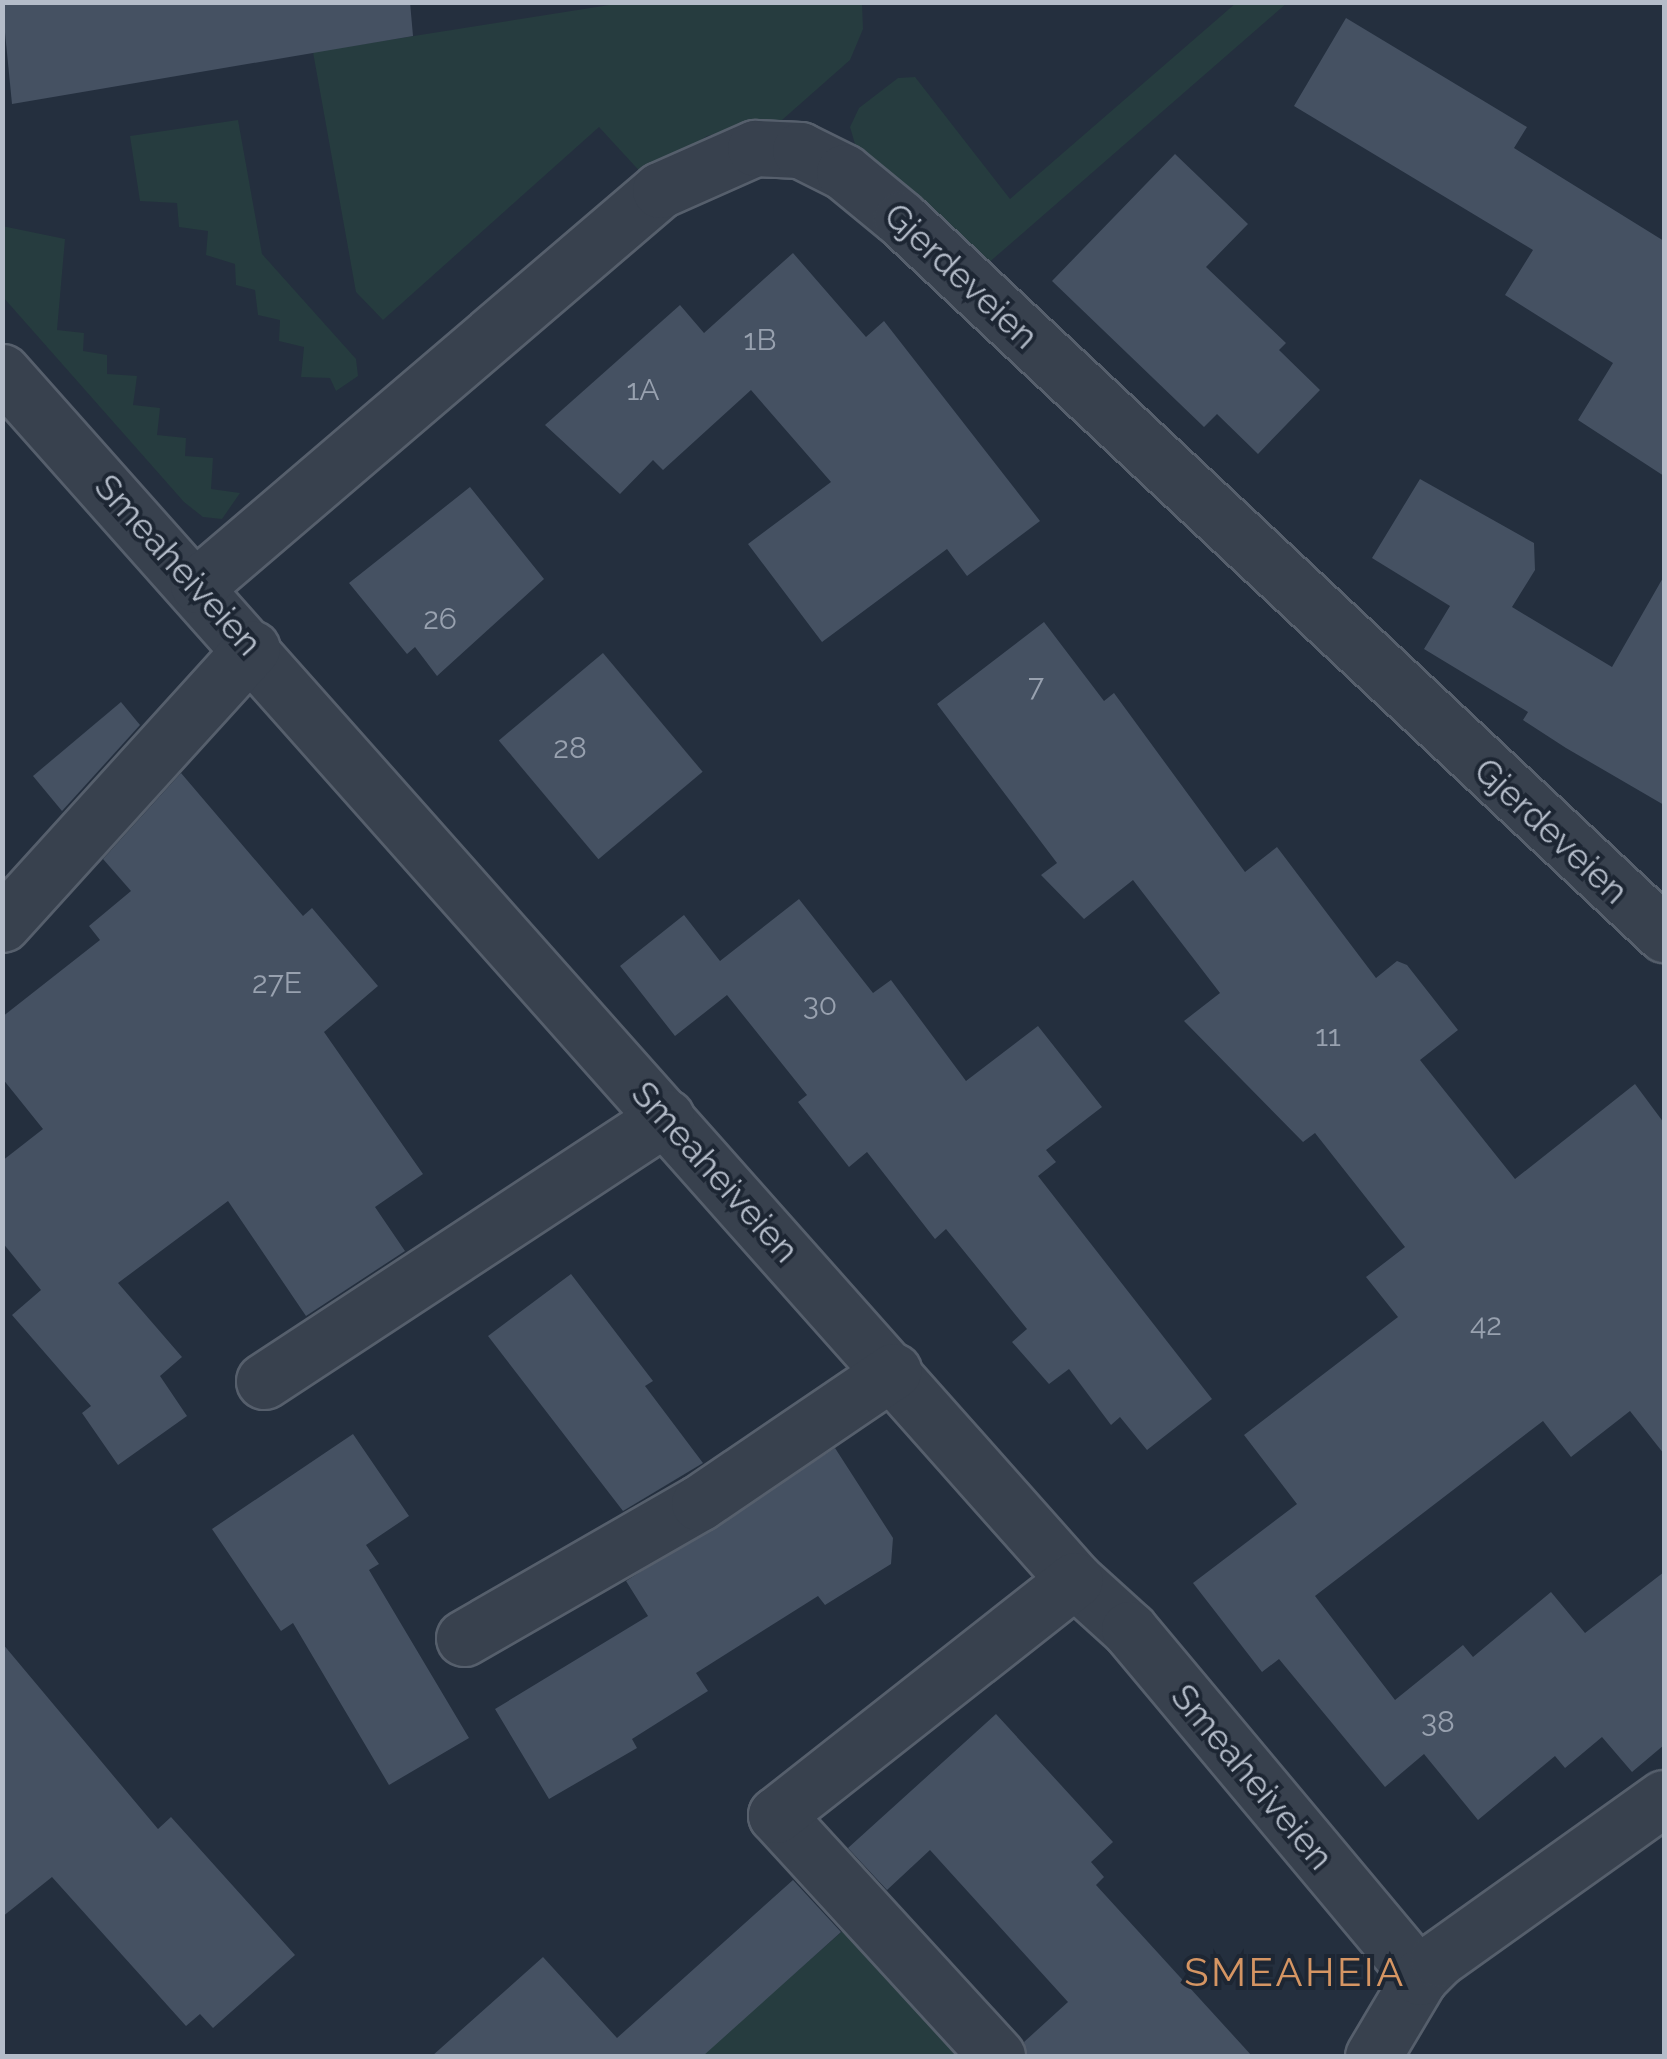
<!DOCTYPE html>
<html>
<head>
<meta charset="utf-8">
<style>
	body { margin:0 }
	#map { position:relative; width:1667px; height:2059px; overflow:hidden; background:#242f3e; font-family:Raleway,sans-serif }
	div>[style] { position:absolute }
	.green>* { inset:0; background:#263c3f }
	.building>* { inset:0; background:#455162; transform-origin:0 0 }
	.roads { filter:drop-shadow(2px 0 #565f6c) drop-shadow(-2px 0 #565f6c) drop-shadow(0 2px #565f6c) drop-shadow(0 -2px #565f6c) }
	.minor>* { height:55px; margin:-27.5px; padding:0 27.5px; transform-origin:27.5px; border-radius:27.5px; background:#38414e }
	span { translate:-50% -50%; white-space:nowrap; text-align:center; line-height:1.15; -webkit-text-stroke:8px #1d2633; paint-order:stroke }
	.number-label { font-size:30px; color:#98a1af }
	.number-label span { -webkit-text-stroke-width:0 }
	.street-label { font-size:35px; color:#b4bcc9 }
	.quarter-label { font-size:40px; color:#d59563; letter-spacing:2.5px }
	.frame { position:absolute; inset:0; border:5px solid #b4bcc9; pointer-events:none }
</style>
</head>
<body>
<div id="map">
	<div class="green">
		<i style="clip-path:polygon(622px 3px,862px 3px,863px 29px,850px 60px,782px 120px,707px 136px,645px 177px,599px 127px,383px 320px,356px 292px,313px 52px)"></i>
		<i style="clip-path:polygon(1236px 3px,1287px 3px,986px 265px,855px 144px,850px 127px,859px 108px,898px 78px,915px 77px,1010px 199px)"></i>
		<i style="clip-path:polygon(238px 120px,262px 254px,356px 359px,358px 376px,336px 391px,330px 378px,301px 377px,304px 347px,279px 341px,280px 320px,258px 315px,255px 290px,236px 285px,235px 264px,206px 255px,208px 231px,179px 227px,177px 203px,140px 201px,130px 136px)"></i>
		<i style="clip-path:polygon(2px 226px,65px 239px,57px 330px,84px 333px,83px 351px,107px 355px,107px 374px,137px 376px,133px 405px,160px 408px,157px 435px,186px 438px,185px 456px,213px 458px,211px 489px,240px 493px,222px 519px,203px 517px,184px 502px,3px 297px)"></i>
		<i style="clip-path:polygon(853px 1922px,972px 2056px,700px 2056px)"></i>
	</div>
	<div class="building">
		<i style="clip-path:polygon(2px 2px,410px 2px,413px 36px,12px 104px)"></i>
		<i style="clip-path:polygon(1346px 18px,1527px 127px,1514px 148px,1664px 241px,1664px 476px,1578px 420px,1613px 363px,1505px 295px,1533px 250px,1294px 106px)"></i>
		<i style="clip-path:polygon(1175px 154px,1248px 224px,1206px 267px,1286px 343px,1279px 350px,1320px 390px,1258px 454px,1217px 414px,1204px 427px,1052px 281px)"></i>
		<i style="clip-path:polygon(793px 253px,866px 337px,884px 321px,1040px 521px,967px 576px,947px 549px,822px 642px,748px 544px,831px 482px,751px 390px,663px 470px,653px 460px,620px 494px,545px 425px,680px 305px,704px 333px)"></i>
		<i style="clip-path:polygon(1420px 479px,1534px 543px,1535px 570px,1512px 607px,1612px 667px,1664px 576px,1664px 805px,1566px 748px,1523px 720px,1528px 712px,1424px 649px,1450px 606px,1372px 558px)"></i>
		<i style="clip-path:polygon(470px 487px,544px 579px,437px 676px,415px 647px,407px 654px,349px 583px)"></i>
		<i style="clip-path:polygon(1044px 622px,1104px 701px,1114px 693px,1245px 872px,1277px 847px,1376px 978px,1397px 961px,1407px 965px,1458px 1030px,1420px 1060px,1515px 1179px,1635px 1084px,1664px 1123px,1664px 1454px,1630px 1411px,1571px 1457px,1543px 1421px,1315px 1596px,1395px 1700px,1463px 1645px,1473px 1657px,1551px 1592px,1585px 1633px,1664px 1572px,1664px 1745px,1632px 1772px,1602px 1737px,1565px 1768px,1555px 1756px,1478px 1820px,1424px 1754px,1385px 1787px,1279px 1659px,1262px 1672px,1193px 1583px,1297px 1504px,1244px 1435px,1398px 1317px,1366px 1277px,1405px 1247px,1315px 1133px,1303px 1142px,1184px 1021px,1220px 993px,1133px 880px,1084px 919px,1041px 875px,1057px 863px,937px 704px)"></i>
		<i style="left:603px;top:653px;width:155px;height:136px;rotate:50deg"></i>
		<i style="clip-path:polygon(121px 702px,140px 725px,62px 811px,33px 776px)"></i>
		<i style="clip-path:polygon(181px 773px,303px 916px,312px 908px,378px 986px,324px 1032px,423px 1174px,375px 1207px,405px 1251px,306px 1316px,228px 1201px,118px 1283px,182px 1357px,160px 1376px,187px 1416px,118px 1465px,82px 1413px,91px 1406px,12px 1315px,41px 1290px,2px 1242px,2px 1161px,43px 1129px,2px 1078px,2px 1017px,100px 940px,89px 926px,131px 891px,103px 859px)"></i>
		<i style="clip-path:polygon(799px 899px,873px 993px,891px 980px,966px 1081px,1038px 1026px,1102px 1107px,1046px 1150px,1056px 1162px,1038px 1176px,1212px 1399px,1147px 1450px,1120px 1417px,1111px 1425px,1069px 1369px,1049px 1384px,1012px 1342px,1027px 1329px,946px 1229px,935px 1239px,867px 1152px,849px 1167px,798px 1102px,807px 1095px,727px 995px,675px 1036px,620px 966px,684px 915px,720px 961px)"></i>
		<i style="clip-path:polygon(571px 1274px,653px 1381px,645px 1386px,703px 1463px,623px 1511px,488px 1336px)"></i>
		<i style="clip-path:polygon(353px 1434px,409px 1516px,366px 1545px,379px 1564px,369px 1570px,469px 1738px,389px 1785px,293px 1623px,281px 1631px,212px 1529px)"></i>
		<i style="clip-path:polygon(835px 1448px,893px 1538px,891px 1564px,825px 1605px,818px 1596px,696px 1673px,708px 1691px,632px 1739px,637px 1748px,549px 1799px,495px 1709px,648px 1616px,626px 1581px)"></i>
		<i style="clip-path:polygon(2px 1643px,158px 1829px,171px 1817px,295px 1955px,213px 2028px,200px 2014px,186px 2026px,52px 1877px,2px 1917px)"></i>
		<i style="clip-path:polygon(996px 1714px,1113px 1842px,1091px 1862px,1104px 1877px,1096px 1885px,1252px 2056px,1027px 2056px,1024px 2042px,1068px 2002px,930px 1850px,887px 1890px,848px 1848px)"></i>
		<i style="clip-path:polygon(793px 1880px,841px 1932px,703px 2056px,432px 2056px,543px 1957px,617px 2038px)"></i>
	</div>
	<div class="roads">
		<div class="minor">
			<i style="left:2px;top:372px;width:1616px;rotate:48.39deg"></i>
			<i style="left:1075px;top:1580px;width:73px;rotate:42.2deg"></i>
			<i style="left:1129px;top:1629px;width:454px;rotate:50.1deg"></i>
			<i style="left:198px;top:585px;width:608px;rotate:-40.53deg"></i>
			<i style="left:660px;top:190px;width:104px;rotate:-23.9deg"></i>
			<i style="left:755px;top:148px;width:45px;rotate:2.5deg"></i>
			<i style="left:800px;top:150px;width:49px;rotate:26.6deg"></i>
			<i style="left:844px;top:172px;width:74px;rotate:39.5deg"></i>
			<i style="left:901px;top:219px;width:1046px;rotate:43.14deg"></i>
			<i style="left:2px;top:924px;width:372px;rotate:-47.8deg"></i>
			<i style="left:264px;top:1381px;width:481px;rotate:-33.3deg"></i>
			<i style="left:464px;top:1638px;width:271px;rotate:-29.9deg"></i>
			<i style="left:699px;top:1503px;width:235px;rotate:-34.2deg"></i>
			<i style="left:997px;top:2056px;width:327px;rotate:-132.5deg"></i>
			<i style="left:776px;top:1815px;width:380px;rotate:-38.2deg"></i>
			<i style="left:1373px;top:2056px;width:92px;rotate:-59.3deg"></i>
			<i style="left:1420px;top:1977px;width:25px;rotate:-45deg"></i>
			<i style="left:1438px;top:1959px;width:277px;rotate:-35.5deg"></i>
		</div>
	</div>
	<div class="number-label">
		<span style="left:760px;top:340px">1B</span>
		<span style="left:643px;top:390px">1A</span>
		<span style="left:440px;top:619px">26</span>
		<span style="left:1036px;top:686px">7</span>
		<span style="left:570px;top:748px">28</span>
		<span style="left:277px;top:983px">27E</span>
		<span style="left:820px;top:1005px">30</span>
		<span style="left:1328px;top:1036px">11</span>
		<span style="left:1486px;top:1325px">42</span>
		<span style="left:1438px;top:1722px">38</span>
	</div>
	<div class="street-label">
		<span style="left:961px;top:276px;rotate:43deg">Gjerdeveien</span>
		<span style="left:178px;top:565px;rotate:48deg">Smeaheiveien</span>
		<span style="left:1551px;top:831px;rotate:43deg">Gjerdeveien</span>
		<span style="left:715px;top:1172px;rotate:48deg">Smeaheiveien</span>
		<span style="left:1252px;top:1777px;rotate:50deg">Smeaheiveien</span>
	</div>
	<div class="quarter-label">
		<span style="left:1295px;top:1972px">SMEAHEIA</span>
	</div>
	<div class="frame"></div>
</div>
</body>
</html>
